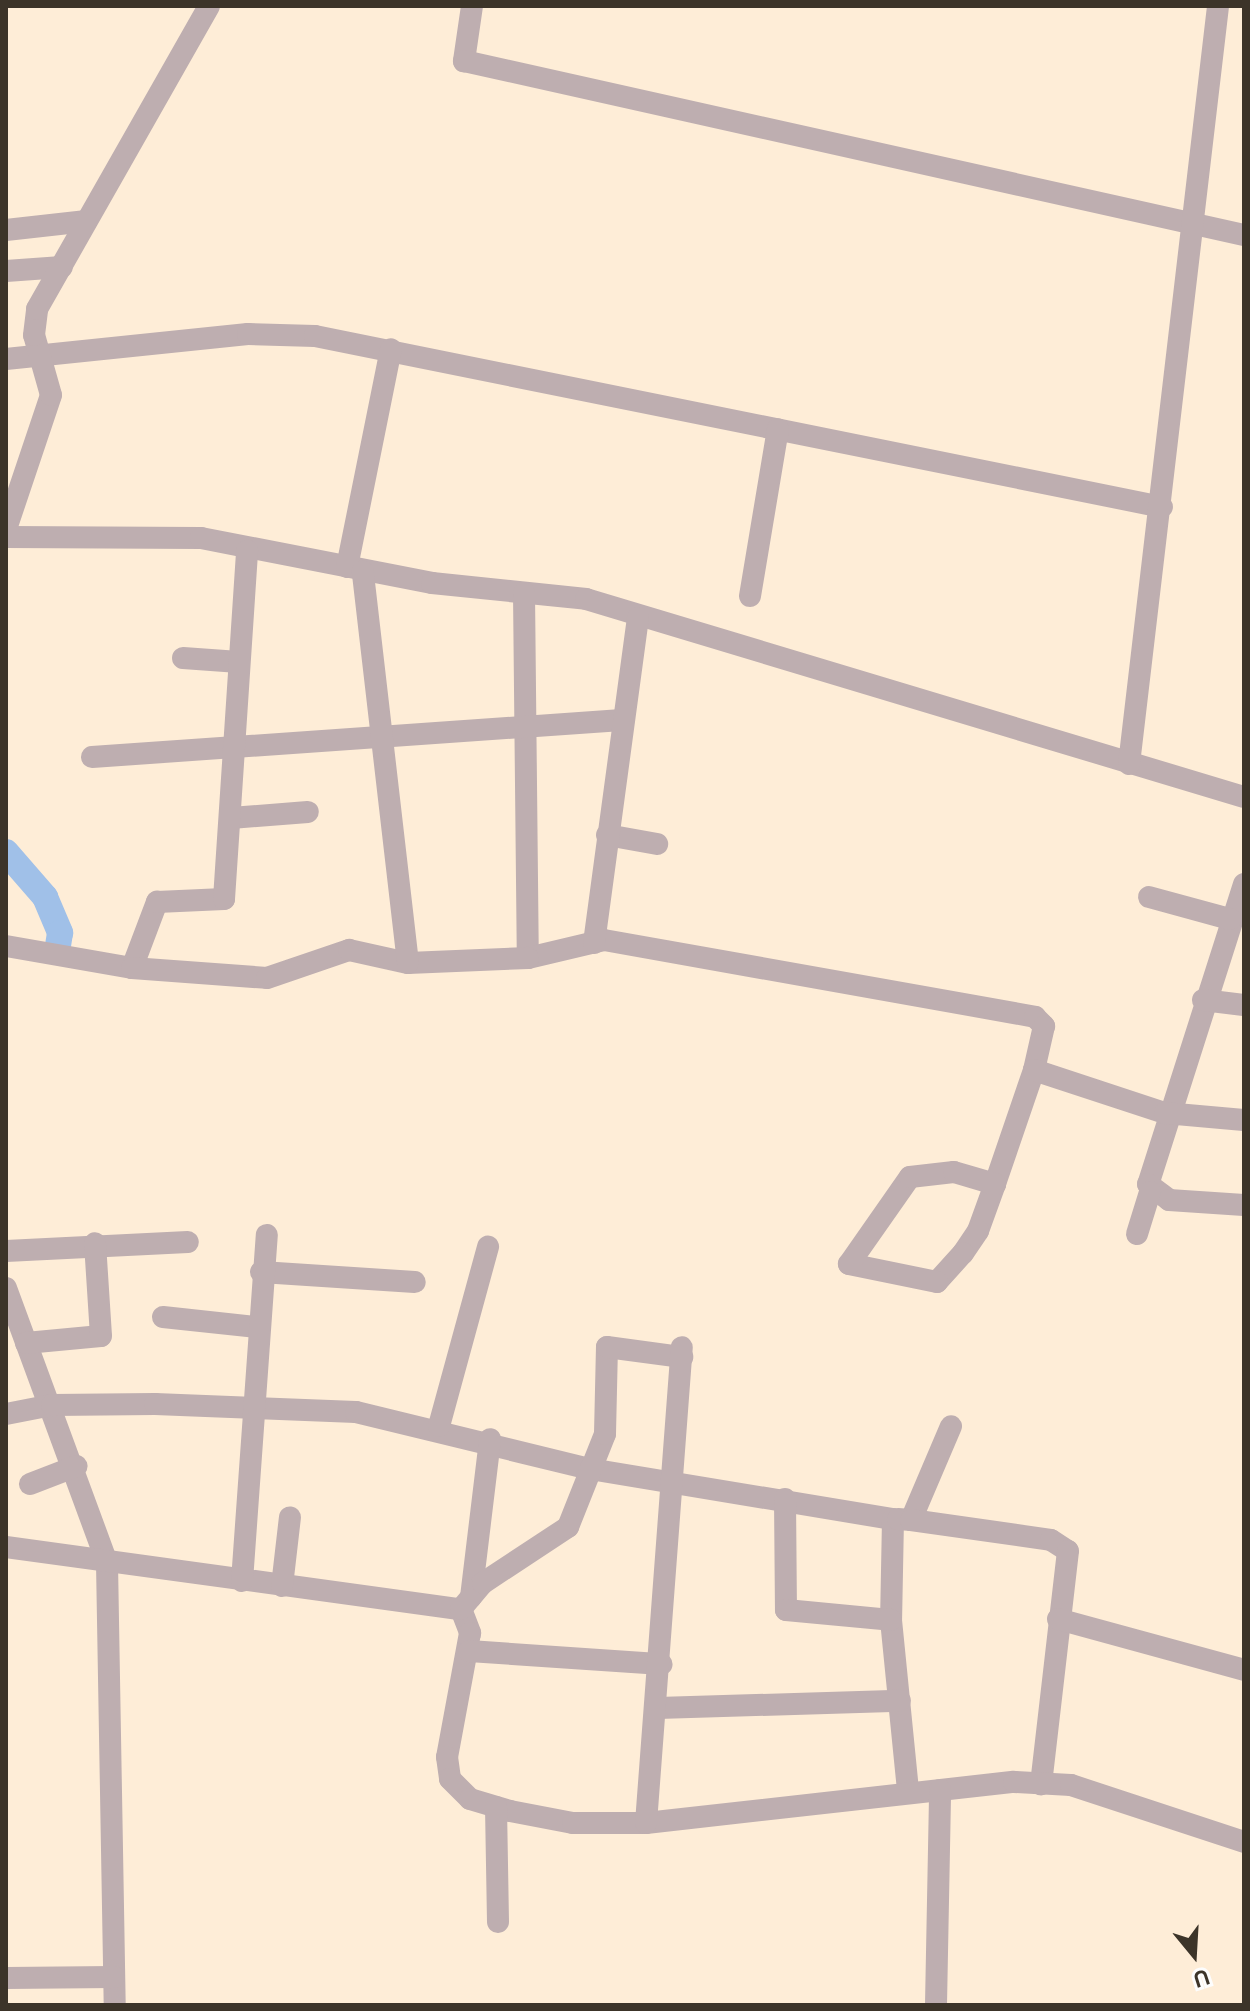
<!DOCTYPE html>
<html>
<head>
<meta charset="utf-8">
<style>
	body { margin:0 }
	#map { position:relative; width:1250px; height:2011px; overflow:hidden; background:#feedd7; font-family:Figtree,sans-serif }
	div>[style] { position:absolute }
	.river>* { height:26px; margin:-13px; padding:0 13px; transform-origin:13px; border-radius:13px; background:#a0c0e8 }
	.minor>* { height:22px; margin:-11px; padding:0 11px; transform-origin:11px; border-radius:11px; background:#beaeb0 }
	span { translate:-50% -50%; white-space:nowrap; text-align:center; line-height:1.15; -webkit-text-stroke:6px #fdfdfd; paint-order:stroke }
	.frame { position:absolute; inset:0; border:8px solid #3c3429; pointer-events:none }
	.north { position:absolute; left:1154px; top:1915px; width:80px; height:80px; -webkit-text-stroke:6px #fdfdfd; paint-order:stroke; rotate:162deg; font-size:22px; font-weight:700; line-height:32px; text-align:center; color:#3c3429 }
	.north::after { content:''; display:block; margin:auto; width:28px; height:36px; background:#3c3429; clip-path:polygon(50% 0,100% 100%,50% 72%,0 100%) }
</style>
</head>
<body>
<div id="map">
	<div class="river">
		<i style="left:6px;top:852px;width:60px;rotate:49.1deg"></i>
		<i style="left:45px;top:897px;width:39px;rotate:67deg"></i>
		<i style="left:60px;top:933px;width:19px;rotate:99deg"></i>
	</div>
	<div class="minor">
		<i style="left:472px;top:6px;width:56px;rotate:98.3deg"></i>
		<i style="left:464px;top:61px;width:799px;rotate:12.58deg"></i>
		<i style="left:6px;top:230px;width:81px;rotate:-6.4deg"></i>
		<i style="left:6px;top:271px;width:56px;rotate:-4.1deg"></i>
		<i style="left:6px;top:359px;width:243px;rotate:-5.9deg"></i>
		<i style="left:248px;top:334px;width:67px;rotate:1.7deg"></i>
		<i style="left:315px;top:336px;width:864px;rotate:11.41deg"></i>
		<i style="left:6px;top:529px;width:141px;rotate:-71.4deg"></i>
		<i style="left:51px;top:395px;width:62px;rotate:-105.8deg"></i>
		<i style="left:34px;top:335px;width:26px;rotate:-83deg"></i>
		<i style="left:37px;top:309px;width:348px;rotate:-60.4deg"></i>
		<i style="left:6px;top:537px;width:195px;rotate:0.3deg"></i>
		<i style="left:201px;top:538px;width:235px;rotate:11deg"></i>
		<i style="left:432px;top:583px;width:155px;rotate:5.9deg"></i>
		<i style="left:586px;top:599px;width:687px;rotate:16.75deg"></i>
		<i style="left:347px;top:567px;width:222px;rotate:-78.6deg"></i>
		<i style="left:524px;top:593px;width:365px;rotate:89.4deg"></i>
		<i style="left:528px;top:958px;width:78px;rotate:-13.3deg"></i>
		<i style="left:604px;top:940px;width:438px;rotate:10.1deg"></i>
		<i style="left:1035px;top:1017px;width:13px;rotate:45deg"></i>
		<i style="left:1044px;top:1026px;width:45px;rotate:102.8deg"></i>
		<i style="left:1034px;top:1070px;width:120px;rotate:108.9deg"></i>
		<i style="left:995px;top:1184px;width:50px;rotate:109.9deg"></i>
		<i style="left:978px;top:1231px;width:27px;rotate:124deg"></i>
		<i style="left:963px;top:1253px;width:39px;rotate:132deg"></i>
		<i style="left:937px;top:1282px;width:90px;rotate:-168.4deg"></i>
		<i style="left:849px;top:1264px;width:106px;rotate:-55deg"></i>
		<i style="left:910px;top:1177px;width:44px;rotate:-6.5deg"></i>
		<i style="left:954px;top:1172px;width:43px;rotate:16.3deg"></i>
		<i style="left:750px;top:596px;width:169px;rotate:-80.5deg"></i>
		<i style="left:183px;top:658px;width:56px;rotate:4.1deg"></i>
		<i style="left:92px;top:757px;width:531px;rotate:-3.99deg"></i>
		<i style="left:1129px;top:764px;width:763px;rotate:-83.3deg"></i>
		<i style="left:231px;top:818px;width:77px;rotate:-4.5deg"></i>
		<i style="left:607px;top:835px;width:51px;rotate:10.2deg"></i>
		<i style="left:1244px;top:884px;width:315px;rotate:107.7deg"></i>
		<i style="left:1148px;top:1184px;width:26px;rotate:37deg"></i>
		<i style="left:1169px;top:1200px;width:75px;rotate:3.8deg"></i>
		<i style="left:1149px;top:897px;width:84px;rotate:15.2deg"></i>
		<i style="left:594px;top:943px;width:328px;rotate:-82.3deg"></i>
		<i style="left:6px;top:946px;width:128px;rotate:9.9deg"></i>
		<i style="left:132px;top:968px;width:71px;rotate:-69.3deg"></i>
		<i style="left:157px;top:902px;width:67px;rotate:-2.6deg"></i>
		<i style="left:224px;top:899px;width:349px;rotate:-86.2deg"></i>
		<i style="left:408px;top:963px;width:120px;rotate:-2.4deg"></i>
		<i style="left:132px;top:968px;width:135px;rotate:4.2deg"></i>
		<i style="left:267px;top:978px;width:87px;rotate:-18.9deg"></i>
		<i style="left:349px;top:950px;width:60px;rotate:12.4deg"></i>
		<i style="left:408px;top:963px;width:394px;rotate:-96.6deg"></i>
		<i style="left:1203px;top:1000px;width:41px;rotate:7deg"></i>
		<i style="left:1034px;top:1070px;width:138px;rotate:18.2deg"></i>
		<i style="left:1165px;top:1113px;width:79px;rotate:5.1deg"></i>
		<i style="left:1137px;top:1234px;width:44px;rotate:-72.8deg"></i>
		<i style="left:6px;top:1251px;width:182px;rotate:-2.8deg"></i>
		<i style="left:261px;top:1272px;width:154px;rotate:3.7deg"></i>
		<i style="left:6px;top:1288px;width:293px;rotate:69.8deg"></i>
		<i style="left:107px;top:1563px;width:442px;rotate:89deg"></i>
		<i style="left:163px;top:1317px;width:95px;rotate:6.1deg"></i>
		<i style="left:26px;top:1343px;width:75px;rotate:-5.3deg"></i>
		<i style="left:101px;top:1336px;width:93px;rotate:-93.7deg"></i>
		<i style="left:6px;top:1414px;width:47px;rotate:-11.1deg"></i>
		<i style="left:52px;top:1405px;width:103px;rotate:-0.6deg"></i>
		<i style="left:155px;top:1404px;width:201px;rotate:2.3deg"></i>
		<i style="left:356px;top:1412px;width:241px;rotate:13.7deg"></i>
		<i style="left:590px;top:1469px;width:307px;rotate:9.4deg"></i>
		<i style="left:893px;top:1519px;width:101px;rotate:91.1deg"></i>
		<i style="left:891px;top:1620px;width:170px;rotate:84.3deg"></i>
		<i style="left:439px;top:1426px;width:186px;rotate:-74.7deg"></i>
		<i style="left:30px;top:1484px;width:50px;rotate:-21deg"></i>
		<i style="left:785px;top:1499px;width:111px;rotate:89.5deg"></i>
		<i style="left:786px;top:1610px;width:105px;rotate:5.4deg"></i>
		<i style="left:898px;top:1519px;width:13px;rotate:4deg"></i>
		<i style="left:911px;top:1520px;width:102px;rotate:-66.9deg"></i>
		<i style="left:911px;top:1520px;width:141px;rotate:8.1deg"></i>
		<i style="left:1051px;top:1540px;width:20px;rotate:33deg"></i>
		<i style="left:1068px;top:1551px;width:235px;rotate:96.6deg"></i>
		<i style="left:6px;top:1547px;width:459px;rotate:7.8deg"></i>
		<i style="left:461px;top:1609px;width:26px;rotate:69deg"></i>
		<i style="left:470px;top:1633px;width:126px;rotate:100.5deg"></i>
		<i style="left:447px;top:1757px;width:22px;rotate:82deg"></i>
		<i style="left:450px;top:1779px;width:28px;rotate:45deg"></i>
		<i style="left:470px;top:1799px;width:42px;rotate:16.7deg"></i>
		<i style="left:510px;top:1811px;width:64px;rotate:10.8deg"></i>
		<i style="left:573px;top:1823px;width:73px"></i>
		<i style="left:646px;top:1823px;width:370px;rotate:-6.4deg"></i>
		<i style="left:1014px;top:1782px;width:57px;rotate:3deg"></i>
		<i style="left:1071px;top:1785px;width:182px;rotate:18.2deg"></i>
		<i style="left:242px;top:1581px;width:347px;rotate:-85.9deg"></i>
		<i style="left:282px;top:1586px;width:69px;rotate:-83.4deg"></i>
		<i style="left:471px;top:1597px;width:159px;rotate:-83.1deg"></i>
		<i style="left:461px;top:1609px;width:34px;rotate:-50deg"></i>
		<i style="left:483px;top:1583px;width:102px;rotate:-33.4deg"></i>
		<i style="left:568px;top:1527px;width:100px;rotate:-68.3deg"></i>
		<i style="left:605px;top:1434px;width:87px;rotate:-88.7deg"></i>
		<i style="left:607px;top:1347px;width:76px;rotate:7.6deg"></i>
		<i style="left:1058px;top:1619px;width:193px;rotate:15.3deg"></i>
		<i style="left:469px;top:1651px;width:193px;rotate:3.9deg"></i>
		<i style="left:658px;top:1708px;width:242px;rotate:-1.7deg"></i>
		<i style="left:496px;top:1807px;width:115px;rotate:89deg"></i>
		<i style="left:646px;top:1823px;width:477px;rotate:-85.7deg"></i>
		<i style="left:6px;top:1978px;width:108px;rotate:-0.5deg"></i>
		<i style="left:936px;top:2005px;width:215px;rotate:-88.9deg"></i>
	</div>
	<div class="frame"></div>
	<div class="north">U</div>
</div>
</body>
</html>
